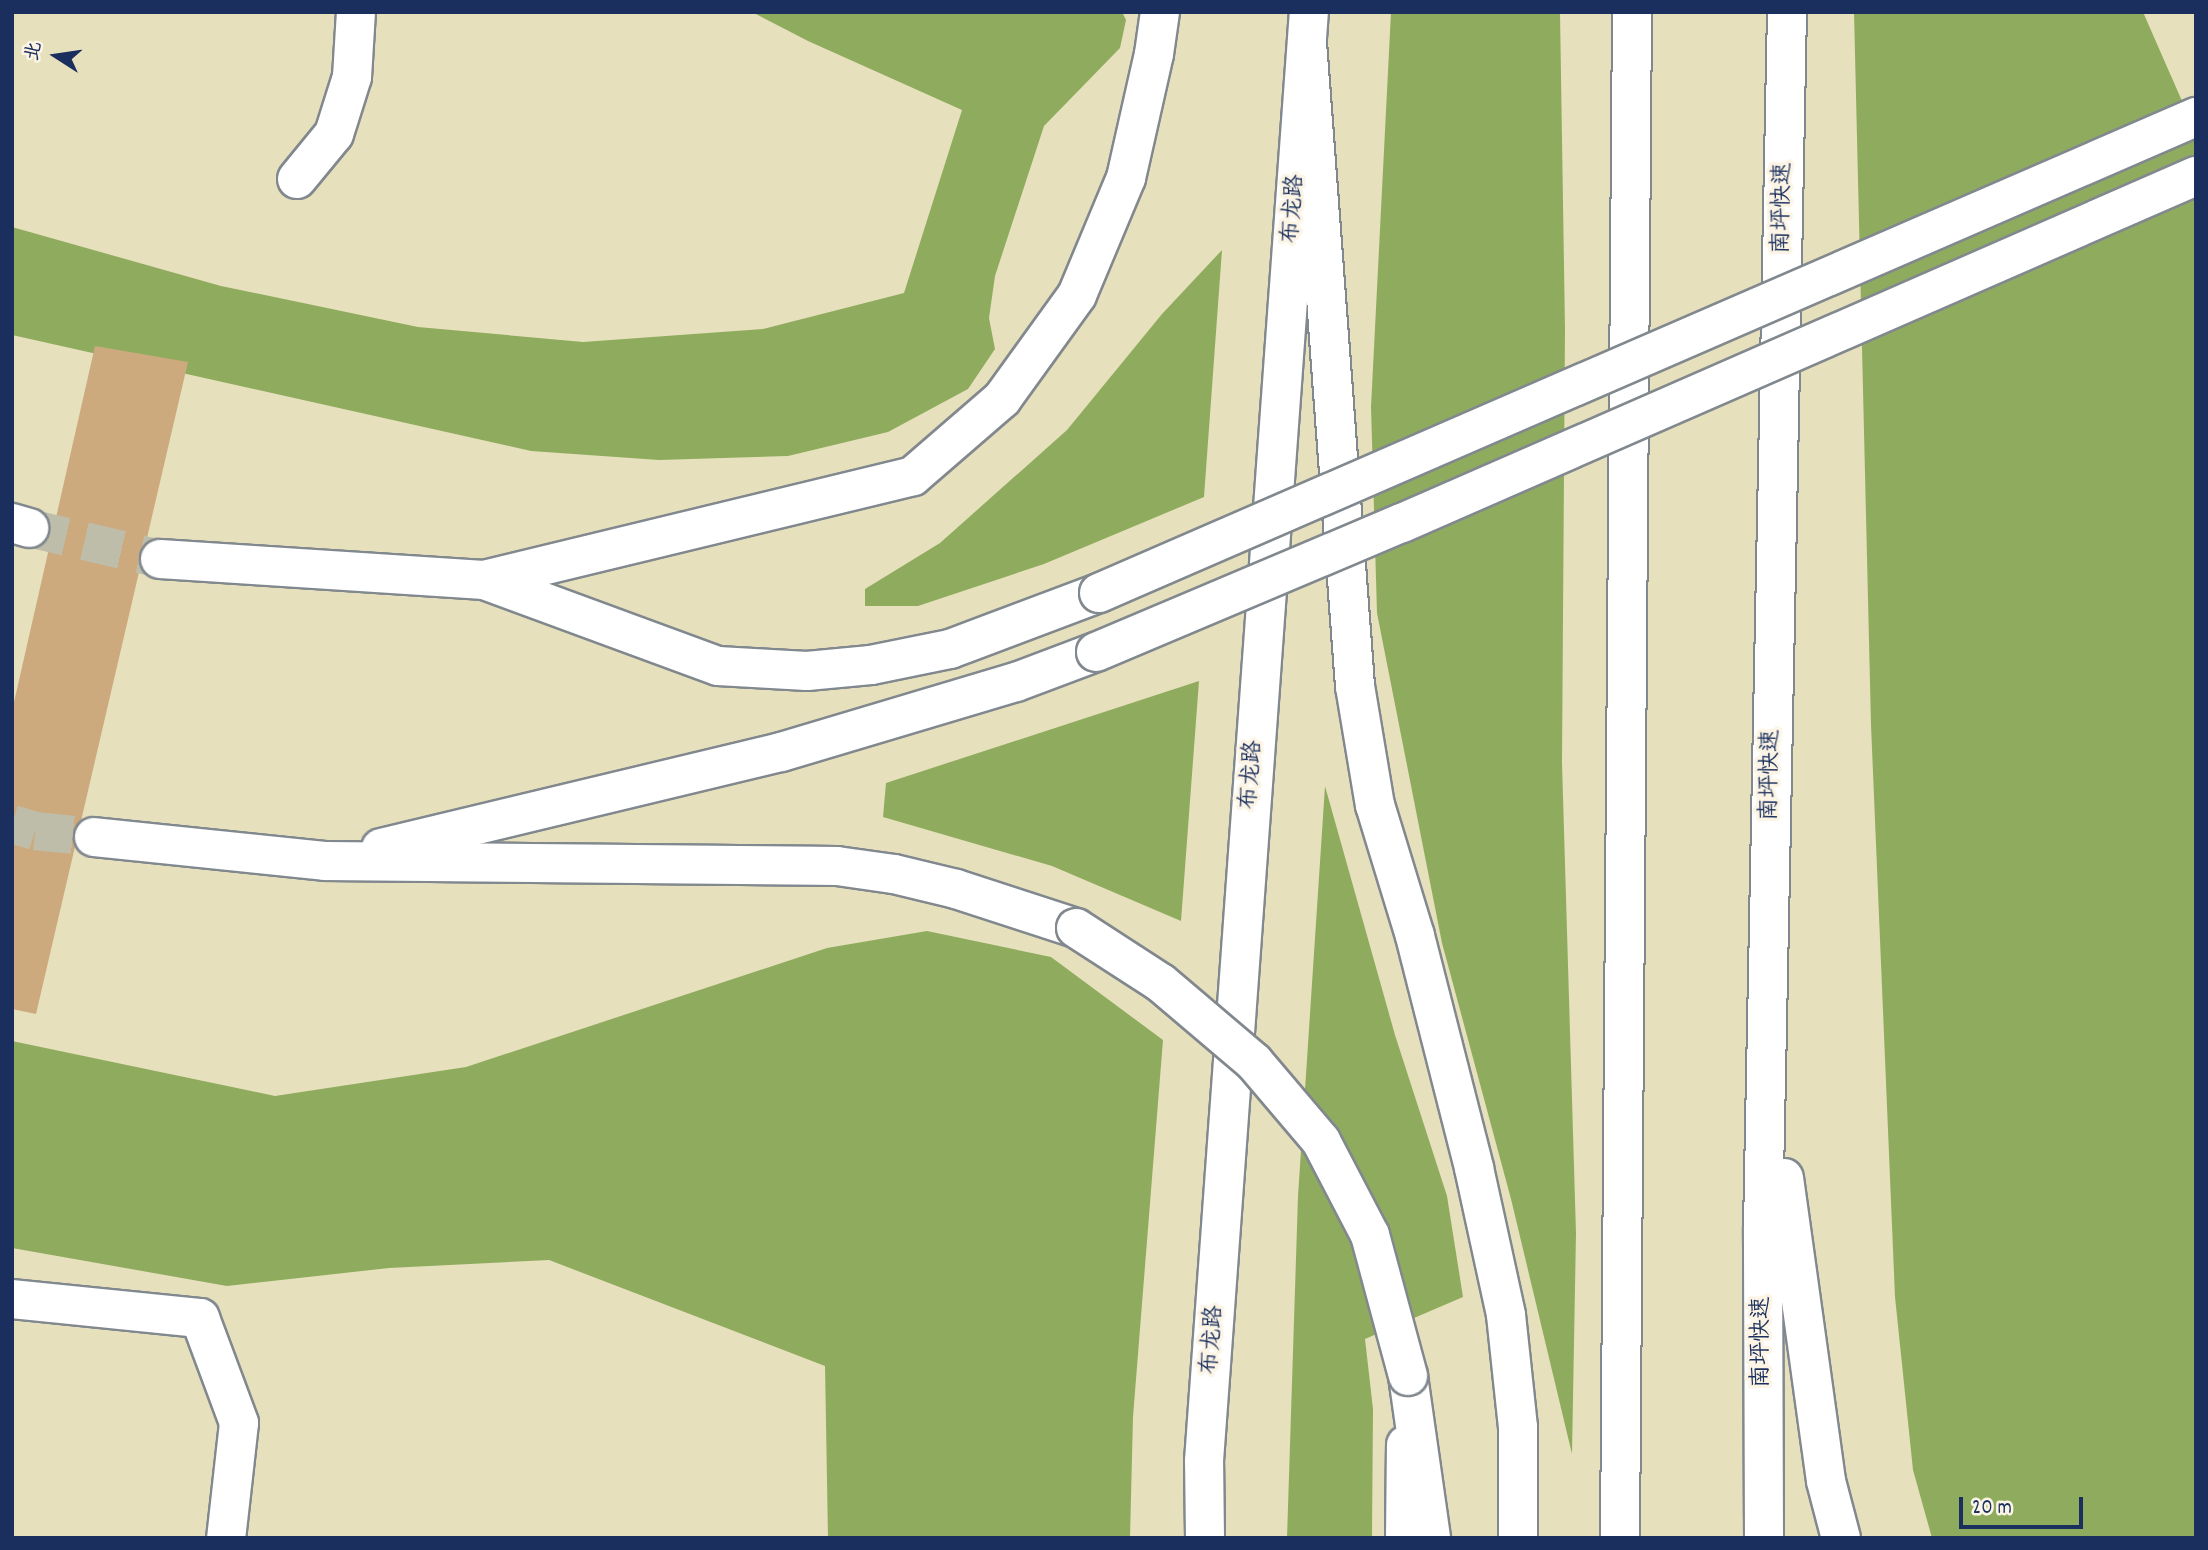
<!DOCTYPE html>
<html>
<head>
<meta charset="utf-8">
<style>
	body { margin:0 }
	#map { position:relative; width:2208px; height:1550px; overflow:hidden; background:#e7e0bd; font-family:Dekko,"LXGW WenKai TC",sans-serif }
	div>[style] { position:absolute }
	.forest>* { inset:0; background:#8fac5e }
	.building>* { inset:0; background:#cdaa7e }
	.highway-tunnel>* { height:38px; margin-top:-19px; transform-origin:0; background:repeating-linear-gradient(90deg,#bebdaa 0 38px,transparent 0 57px) }
	.roads { filter:drop-shadow(2px 0 #81888e) drop-shadow(-2px 0 #81888e) drop-shadow(0 2px #81888e) drop-shadow(0 -2px #81888e) }
	.minor>* { height:38px; margin:-19px; padding:0 19px; transform-origin:19px; border-radius:19px; background:#fff }
	.major>* { height:38px; margin:-19px; padding:0 19px; transform-origin:19px; border-radius:19px; background:#fff }
	.highway>* { height:38px; margin:-19px; padding:0 19px; transform-origin:19px; border-radius:19px; background:#fff }
	.bridges { filter:drop-shadow(2px 0 #81888e) drop-shadow(-2px 0 #81888e) drop-shadow(0 2px #81888e) drop-shadow(0 -2px #81888e) }
	.highway-bridge>* { height:38px; margin:-19px; padding:0 19px; transform-origin:19px; border-radius:19px; background:#fff }
	span { translate:-50% -50%; white-space:nowrap; text-align:center; line-height:1.15; -webkit-text-stroke:7px #fcf5e5; paint-order:stroke }
	.street-label { font-size:23px; color:#1b2f5e }
	.frame { position:absolute; inset:0; border:14px solid #1b2f5e; pointer-events:none }
	.north { position:absolute; left:21px; top:21px; width:70px; height:70px; -webkit-text-stroke:5px #fcf5e5; paint-order:stroke; rotate:282deg; font-size:19px; font-weight:700; line-height:28px; text-align:center; color:#1b2f5e }
	.north::after { content:''; display:block; margin:auto; width:24px; height:32px; background:#1b2f5e; clip-path:polygon(50% 0,100% 100%,50% 72%,0 100%) }
	.scale { position:absolute; left:1959px; top:1497px; width:124px; height:32px; box-sizing:border-box; border:4px solid #1b2f5e; border-top:0; padding-left:9px; font-size:21px; line-height:24px; white-space:nowrap; color:#1b2f5e; -webkit-text-stroke:5px #fcf5e5; paint-order:stroke }
</style>
</head>
<body>
<div id="map">
	<div class="forest">
		<i style="clip-path:polygon(752px 12px,1122px 12px,1126px 20px,1120px 48px,1044px 126px,995px 276px,989px 318px,995px 349px,968px 389px,888px 432px,788px 456px,659px 460px,531px 451px,12px 335px,12px 227px,221px 286px,418px 327px,583px 342px,763px 329px,904px 293px,962px 110px,808px 41px)"></i>
		<i style="clip-path:polygon(1391px 12px,1560px 12px,1565px 329px,1562px 763px,1576px 1233px,1572px 1454px,1511px 1199px,1442px 943px,1377px 613px,1371px 407px)"></i>
		<i style="clip-path:polygon(1854px 12px,2143px 12px,2196px 133px,2196px 1538px,1932px 1538px,1913px 1470px,1895px 1297px,1871px 725px)"></i>
		<i style="clip-path:polygon(1222px 250px,1204px 497px,1044px 564px,918px 606px,865px 606px,865px 589px,940px 543px,1067px 430px,1162px 314px)"></i>
		<i style="clip-path:polygon(1199px 681px,1181px 921px,1052px 866px,883px 817px,886px 783px)"></i>
		<i style="clip-path:polygon(1325px 786px,1395px 1035px,1447px 1196px,1463px 1297px,1365px 1339px,1373px 1409px,1372px 1538px,1287px 1538px,1298px 1196px)"></i>
		<i style="clip-path:polygon(927px 931px,1051px 957px,1163px 1040px,1133px 1417px,1130px 1538px,828px 1538px,825px 1366px,549px 1260px,389px 1268px,227px 1286px,12px 1248px,12px 1041px,275px 1096px,466px 1067px,827px 948px)"></i>
	</div>
	<div class="building">
		<i style="clip-path:polygon(95px 346px,188px 362px,36px 1014px,12px 1009px,12px 711px)"></i>
	</div>
	<div class="highway-tunnel">
		<i style="left:29px;top:528px;width:135px;rotate:13.3deg"></i>
		<i style="left:12px;top:824px;width:24px;rotate:17deg"></i>
		<i style="left:35px;top:831px;width:59px;rotate:5.8deg"></i>
	</div>
	<div class="roads">
		<div class="minor">
			<i style="left:297px;top:179px;width:58px;rotate:-50.6deg"></i>
			<i style="left:334px;top:134px;width:60px;rotate:-72.5deg"></i>
			<i style="left:352px;top:77px;width:65px;rotate:-86.5deg"></i>
			<i style="left:12px;top:1299px;width:189px;rotate:5.8deg"></i>
			<i style="left:200px;top:1318px;width:112px;rotate:69.6deg"></i>
			<i style="left:239px;top:1423px;width:116px;rotate:96.4deg"></i>
		</div>
		<div class="major">
			<i style="left:1205px;top:1538px;width:77px;rotate:-90.7deg"></i>
			<i style="left:1204px;top:1461px;width:1453px;rotate:-85.86deg"></i>
			<i style="left:1405px;top:1538px;width:93px;rotate:-89.4deg"></i>
		</div>
		<div class="highway">
			<i style="left:1307px;top:43px;width:645px;rotate:85.73deg"></i>
			<i style="left:1355px;top:686px;width:121px;rotate:80.5deg"></i>
			<i style="left:1375px;top:805px;width:137px;rotate:73deg"></i>
			<i style="left:1415px;top:936px;width:239px;rotate:75.7deg"></i>
			<i style="left:1474px;top:1168px;width:150px;rotate:77.7deg"></i>
			<i style="left:1506px;top:1315px;width:113px;rotate:83.9deg"></i>
			<i style="left:1518px;top:1427px;width:111px;rotate:90deg"></i>
			<i style="left:12px;top:523px;width:18px;rotate:16deg"></i>
			<i style="left:160px;top:559px;width:325px;rotate:3.7deg"></i>
			<i style="left:484px;top:580px;width:249px;rotate:20.2deg"></i>
			<i style="left:718px;top:666px;width:89px;rotate:3.2deg"></i>
			<i style="left:807px;top:671px;width:64px;rotate:-5.4deg"></i>
			<i style="left:871px;top:665px;width:81px;rotate:-11.4deg"></i>
			<i style="left:950px;top:649px;width:159px;rotate:-20.6deg"></i>
			<i style="left:484px;top:580px;width:441px;rotate:-13.6deg"></i>
			<i style="left:913px;top:476px;width:118px;rotate:-40.9deg"></i>
			<i style="left:1002px;top:399px;width:128px;rotate:-54.2deg"></i>
			<i style="left:1077px;top:295px;width:127px;rotate:-67.3deg"></i>
			<i style="left:1126px;top:178px;width:127px;rotate:-77.3deg"></i>
			<i style="left:1154px;top:54px;width:42px;rotate:-81.9deg"></i>
			<i style="left:94px;top:837px;width:232px;rotate:5.9deg"></i>
			<i style="left:325px;top:861px;width:512px;rotate:0.56deg"></i>
			<i style="left:837px;top:866px;width:58px;rotate:8deg"></i>
			<i style="left:894px;top:874px;width:64px;rotate:13.6deg"></i>
			<i style="left:956px;top:889px;width:126px;rotate:18deg"></i>
			<i style="left:381px;top:848px;width:411px;rotate:-13.5deg"></i>
			<i style="left:781px;top:752px;width:245px;rotate:-16.6deg"></i>
			<i style="left:1016px;top:682px;width:85px;rotate:-20.6deg"></i>
			<i style="left:1784px;top:1178px;width:306px;rotate:82.1deg"></i>
			<i style="left:1826px;top:1481px;width:59px;rotate:75.3deg"></i>
			<i style="left:1408px;top:1376px;width:164px;rotate:81.9deg"></i>
			<i style="left:1620px;top:1538px;width:1526px;rotate:-89.55deg"></i>
			<i style="left:1764px;top:1538px;width:311px;rotate:-90.2deg"></i>
			<i style="left:1763px;top:1227px;width:1215px;rotate:-88.87deg"></i>
		</div>
	</div>
	<div class="bridges">
		<div class="highway-bridge">
			<i style="left:1099px;top:593px;width:1196px;rotate:-23.46deg"></i>
			<i style="left:1096px;top:652px;width:332px;rotate:-22.9deg"></i>
			<i style="left:1402px;top:523px;width:867px;rotate:-23.61deg"></i>
			<i style="left:1076px;top:928px;width:101px;rotate:32.9deg"></i>
			<i style="left:1161px;top:983px;width:122px;rotate:40.3deg"></i>
			<i style="left:1254px;top:1062px;width:104px;rotate:49.7deg"></i>
			<i style="left:1321px;top:1141px;width:106px;rotate:62.5deg"></i>
			<i style="left:1370px;top:1235px;width:146px;rotate:74.9deg"></i>
		</div>
	</div>
	<div class="street-label">
		<span style="left:1784px;top:208px;rotate:-89deg">南坪快速</span>
		<span style="left:1295px;top:209px;rotate:-86deg">布龙路</span>
		<span style="left:1253px;top:775px;rotate:-86deg">布龙路</span>
		<span style="left:1772px;top:775px;rotate:-89deg">南坪快速</span>
		<span style="left:1214px;top:1340px;rotate:-86deg">布龙路</span>
		<span style="left:1763px;top:1342px;rotate:-90deg">南坪快速</span>
	</div>
	<div class="frame"></div>
	<div class="north">北</div>
	<div class="scale">20 m</div>
</div>
</body>
</html>
